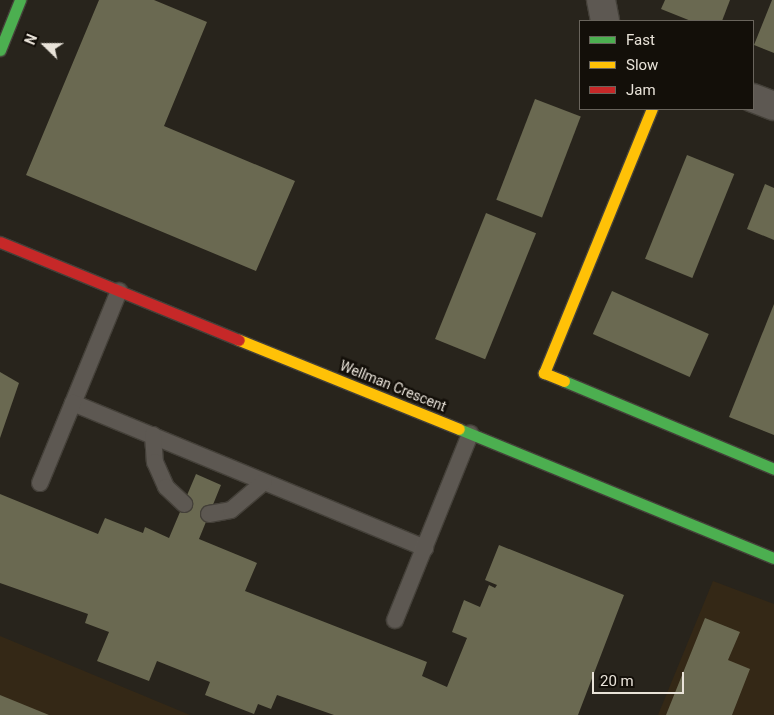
<!DOCTYPE html>
<html>
<head>
<meta charset="utf-8">
<style>
	body { margin:0 }
	#map { position:relative; width:774px; height:715px; overflow:hidden; background:#28241c; font-family:Roboto,sans-serif }
	div>[style] { position:absolute }
	.built>* { inset:0; background:#342816 }
	.building>* { inset:0; background:#6a6951; transform-origin:0 0 }
	.roads { filter:drop-shadow(1px 0 #444039) drop-shadow(-1px 0 #444039) drop-shadow(0 1px #444039) drop-shadow(0 -1px #444039) }
	.lane>* { height:16px; margin:-8px; padding:0 8px; transform-origin:8px; border-radius:8px; background:#5d5852 }
	.street>* { height:28px; margin:-14px; padding:0 14px; transform-origin:14px; border-radius:14px; background:#5d5852 }
	.fast>* { height:11px; margin:-5.5px; padding:0 5.5px; transform-origin:5.5px; border-radius:5.5px; background:#4caf50 }
	.slow>* { height:11px; margin:-5.5px; padding:0 5.5px; transform-origin:5.5px; border-radius:5.5px; background:#ffc107 }
	.jam>* { height:11px; margin:-5.5px; padding:0 5.5px; transform-origin:5.5px; border-radius:5.5px; background:#c62828 }
	span { translate:-50% -50%; white-space:nowrap; text-align:center; line-height:1.15; -webkit-text-stroke:5px #130f09; paint-order:stroke }
	.street-label { font-size:14px; color:#e9e3d9 }
	.legend { position:absolute; left:579px; top:20px; width:175px; height:90px; box-sizing:border-box; background:#130f09; border:1px solid #69645c; margin:0; padding:6px 9px; list-style:none; font-size:15px; color:#e9e3d9 }
	.legend li { display:flex; align-items:center; gap:10px; height:25px }
	.legend b { width:25px; border:1px solid #69645c }
	.north { position:absolute; left:20px; top:20px; width:50px; height:50px; -webkit-text-stroke:4px #130f09; paint-order:stroke; rotate:292deg; font-size:14px; font-weight:700; line-height:20px; text-align:center; color:#e9e3d9 }
	.north::after { content:''; display:block; margin:auto; width:18px; height:22px; background:#e9e3d9; clip-path:polygon(50% 0,100% 100%,50% 72%,0 100%) }
	.scale { position:absolute; left:592px; top:672px; width:92px; height:22px; box-sizing:border-box; border:2px solid #e9e3d9; border-top:0; padding-left:6px; font-size:15px; line-height:18px; white-space:nowrap; color:#e9e3d9; -webkit-text-stroke:4px #130f09; paint-order:stroke }
</style>
</head>
<body>
<div id="map">
	<div class="built">
		<i style="clip-path:polygon(713px 581px,774px 604px,774px 715px,658px 715px)"></i>
		<i style="clip-path:polygon(0 636px,101px 678px,190px 715px,0 715px)"></i>
	</div>
	<div class="building">
		<i style="clip-path:polygon(99px 0,154px 0,207px 22px,164px 126px,295px 181px,256px 271px,26px 175px)"></i>
		<i style="clip-path:polygon(665px 0,730px 0,722px 21px,691px 21px,661px 9px)"></i>
		<i style="clip-path:polygon(772px 0,774px 0,774px 53px,754px 45px)"></i>
		<i style="left:535px;top:99px;width:49px;height:108px;rotate:21deg"></i>
		<i style="left:687px;top:155px;width:51px;height:112px;rotate:22deg"></i>
		<i style="clip-path:polygon(765px 184px,774px 188px,774px 240px,747px 229px)"></i>
		<i style="left:486px;top:213px;width:54px;height:136px;rotate:22deg"></i>
		<i style="left:612px;top:291px;width:106px;height:47px;rotate:24deg"></i>
		<i style="clip-path:polygon(774px 304px,774px 435px,729px 417px)"></i>
		<i style="clip-path:polygon(0 372px,19px 383px,0 438px)"></i>
		<i style="clip-path:polygon(196px 474px,221px 485px,199px 539px,257px 563px,245px 591px,427px 662px,422px 676px,447px 687px,467px 638px,452px 632px,464px 600px,480px 607px,489px 585px,495px 588px,497px 585px,485px 580px,499px 545px,624px 595px,578px 715px,334px 715px,277px 695px,271px 709px,258px 704px,254px 714px,205px 695px,210px 682px,157px 661px,149px 681px,97px 661px,109px 632px,85px 623px,88px 614px,0 583px,0 494px,98px 534px,105px 518px,143px 533px,145px 527px,169px 538px)"></i>
		<i style="clip-path:polygon(705px 618px,740px 632px,728px 660px,750px 669px,732px 715px,666px 715px)"></i>
		<i style="clip-path:polygon(0 695px,49px 715px,0 715px)"></i>
	</div>
	<div class="roads">
		<div class="lane">
			<i style="left:119px;top:291px;width:121px;rotate:112.3deg"></i>
			<i style="left:73px;top:403px;width:381px;rotate:22.4deg"></i>
			<i style="left:153px;top:435px;width:27px;rotate:86deg"></i>
			<i style="left:155px;top:462px;width:27px;rotate:66deg"></i>
			<i style="left:166px;top:487px;width:25px;rotate:43deg"></i>
			<i style="left:40px;top:483px;width:87px;rotate:-67.6deg"></i>
			<i style="left:209px;top:514px;width:22px;rotate:-10deg"></i>
			<i style="left:231px;top:510px;width:43px;rotate:-40.3deg"></i>
			<i style="left:395px;top:620px;width:201px;rotate:-68deg"></i>
		</div>
		<div class="street">
			<i style="left:601px;top:0;width:21px;rotate:79deg"></i>
			<i style="left:753px;top:98px;width:22px;rotate:21deg"></i>
		</div>
		<div class="fast">
			<i style="left:0;top:50px;width:54px;rotate:-68.2deg"></i>
			<i style="left:564px;top:381px;width:228px;rotate:22.7deg"></i>
			<i style="left:459px;top:429px;width:340px;rotate:22.3deg"></i>
		</div>
		<div class="slow">
			<i style="left:239px;top:340px;width:237px;rotate:22deg"></i>
			<i style="left:564px;top:381px;width:22px;rotate:-158deg"></i>
			<i style="left:544px;top:373px;width:285px;rotate:-67.8deg"></i>
		</div>
		<div class="jam">
			<i style="left:0;top:242px;width:258px;rotate:22.3deg"></i>
		</div>
	</div>
	<div class="street-label">
		<span style="left:393px;top:386px;rotate:22deg">Wellman Crescent</span>
	</div>
	<ul class="legend">
	<li><b style="height:6px;background:#4caf50"></b>Fast</li>
	<li><b style="height:6px;background:#ffc107"></b>Slow</li>
	<li><b style="height:6px;background:#c62828"></b>Jam</li>
	</ul>
	<div class="north">N</div>
	<div class="scale">20 m</div>
</div>
</body>
</html>
